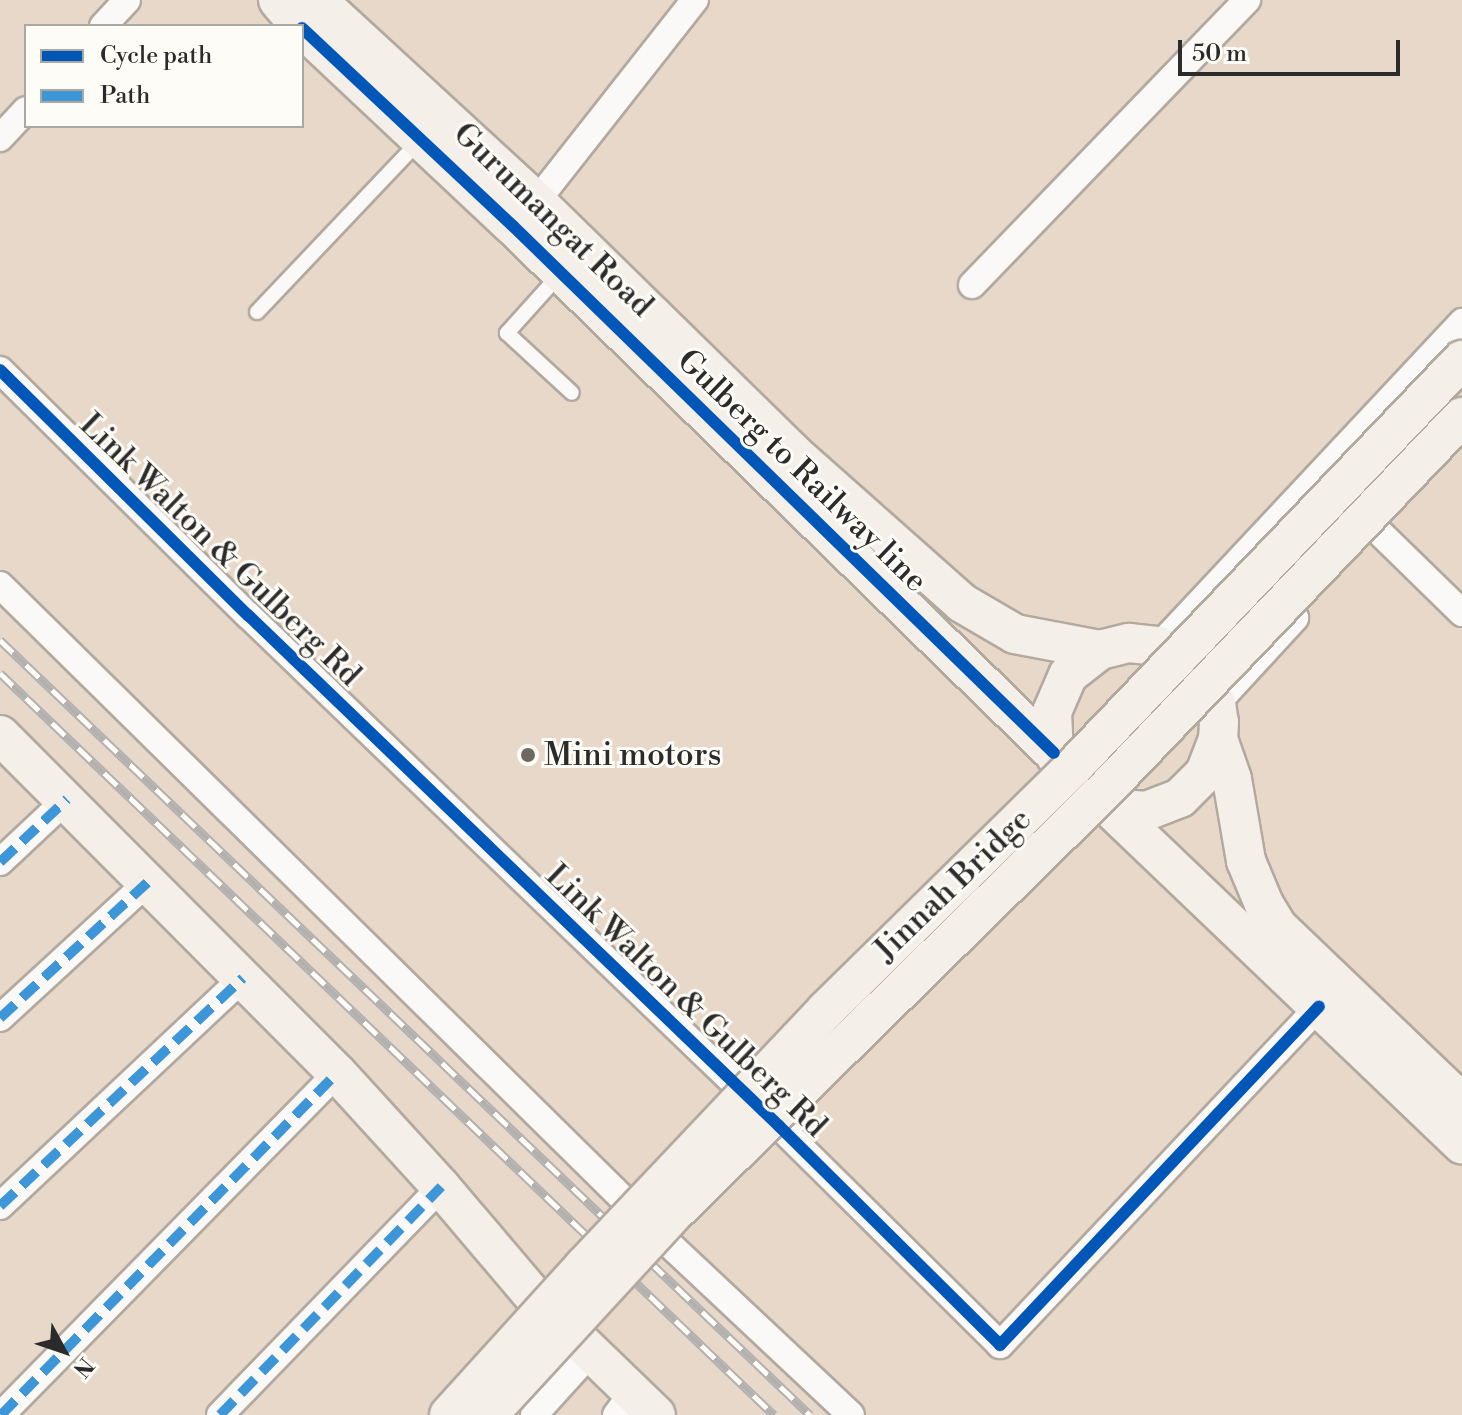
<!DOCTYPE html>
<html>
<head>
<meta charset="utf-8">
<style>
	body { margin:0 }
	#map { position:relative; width:1462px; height:1415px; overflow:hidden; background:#e7d8c9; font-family:"Libre Bodoni",serif }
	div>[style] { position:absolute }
	.roads { filter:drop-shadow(2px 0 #b2a99f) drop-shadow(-2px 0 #b2a99f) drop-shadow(0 2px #b2a99f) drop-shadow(0 -2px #b2a99f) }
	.lane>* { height:14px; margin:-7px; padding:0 7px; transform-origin:7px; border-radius:7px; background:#fbf9f7 }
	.street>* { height:26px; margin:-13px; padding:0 13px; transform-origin:13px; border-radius:13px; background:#fbf9f7 }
	.secondary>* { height:38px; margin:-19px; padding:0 19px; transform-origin:19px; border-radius:19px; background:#f4efe8 }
	.rail>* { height:9px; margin-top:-4.5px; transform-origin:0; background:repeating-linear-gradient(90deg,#fdfcf7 0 18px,#b3b1af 0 36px); box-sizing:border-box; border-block:2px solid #b3b1af }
	.bridges { filter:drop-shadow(2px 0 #b2a99f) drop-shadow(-2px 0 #b2a99f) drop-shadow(0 2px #b2a99f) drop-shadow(0 -2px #b2a99f) }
	.secondary-bridge>* { height:38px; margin:-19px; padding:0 19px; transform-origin:19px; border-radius:19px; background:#f4efe8 }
	.quiet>* { height:10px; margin-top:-5px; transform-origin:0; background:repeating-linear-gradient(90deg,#3c96d7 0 20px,transparent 0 30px) }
	.cycleway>* { height:12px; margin:-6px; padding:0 6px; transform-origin:6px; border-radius:6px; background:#0057b8 }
	.dots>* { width:22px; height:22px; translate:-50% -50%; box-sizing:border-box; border:4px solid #fdfcf7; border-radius:50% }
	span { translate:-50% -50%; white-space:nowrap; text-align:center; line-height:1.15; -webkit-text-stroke:6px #fdfcf7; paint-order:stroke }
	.street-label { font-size:32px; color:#2b2b2b }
	.poi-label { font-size:32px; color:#2b2b2b }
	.left { translate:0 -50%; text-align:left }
	.legend { position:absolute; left:24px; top:24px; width:280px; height:104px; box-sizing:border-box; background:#fdfcf7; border:2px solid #a9a8a5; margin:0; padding:10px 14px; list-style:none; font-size:24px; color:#2b2b2b }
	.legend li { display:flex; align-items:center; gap:16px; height:40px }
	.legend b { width:40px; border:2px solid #a9a8a5 }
	.north { position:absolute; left:24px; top:1311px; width:80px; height:80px; -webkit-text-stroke:6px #fdfcf7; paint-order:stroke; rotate:130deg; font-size:22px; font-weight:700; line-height:32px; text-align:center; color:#2b2b2b }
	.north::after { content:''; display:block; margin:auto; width:28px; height:36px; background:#2b2b2b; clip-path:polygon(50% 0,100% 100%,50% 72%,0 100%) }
	.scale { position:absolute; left:1178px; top:40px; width:222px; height:36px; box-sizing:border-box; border:4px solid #2b2b2b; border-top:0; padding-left:10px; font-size:24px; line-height:28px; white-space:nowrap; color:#2b2b2b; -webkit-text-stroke:6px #fdfcf7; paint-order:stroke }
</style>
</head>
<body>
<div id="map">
	<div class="roads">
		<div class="lane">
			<i style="left:561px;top:273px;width:81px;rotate:132deg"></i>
			<i style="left:507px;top:333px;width:88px;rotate:42.7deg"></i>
			<i style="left:257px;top:312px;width:238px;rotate:-46.5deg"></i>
		</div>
		<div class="street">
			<i style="left:103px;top:26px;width:35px;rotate:-47deg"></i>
			<i style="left:0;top:138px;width:38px;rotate:-47deg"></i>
			<i style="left:528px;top:212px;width:270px;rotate:-51.8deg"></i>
			<i style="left:972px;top:285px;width:396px;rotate:-46deg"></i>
			<i style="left:0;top:370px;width:349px;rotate:44.7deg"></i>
			<i style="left:248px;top:615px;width:737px;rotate:43.9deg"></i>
			<i style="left:779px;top:1126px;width:311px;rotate:44.7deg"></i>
			<i style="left:1000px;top:1345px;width:465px;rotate:-46.7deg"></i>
			<i style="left:1377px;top:530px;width:119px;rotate:44.3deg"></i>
			<i style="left:0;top:585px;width:940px;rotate:44.57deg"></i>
			<i style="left:670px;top:1245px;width:248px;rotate:43.2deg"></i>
			<i style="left:1159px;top:646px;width:444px;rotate:-46.9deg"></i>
			<i style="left:1216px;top:704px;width:117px;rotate:-47.4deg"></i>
			<i style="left:0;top:862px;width:92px;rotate:-43.2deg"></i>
			<i style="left:0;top:1018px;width:201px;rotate:-42.6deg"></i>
			<i style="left:0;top:1206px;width:333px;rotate:-43.2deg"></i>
			<i style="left:1px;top:1415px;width:479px;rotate:-45.5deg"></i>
			<i style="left:220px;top:1415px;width:318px;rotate:-45.9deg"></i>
			<i style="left:534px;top:1415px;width:84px;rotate:-47.9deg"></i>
			<i style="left:616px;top:1415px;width:26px;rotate:-53deg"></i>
		</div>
		<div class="secondary">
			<i style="left:278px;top:0;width:34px;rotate:50deg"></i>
			<i style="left:317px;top:0;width:300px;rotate:42.6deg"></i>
			<i style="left:538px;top:203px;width:356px;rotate:44.4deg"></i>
			<i style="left:792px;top:452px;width:227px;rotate:41.6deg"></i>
			<i style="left:962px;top:603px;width:61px;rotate:30.3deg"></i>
			<i style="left:1015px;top:634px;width:86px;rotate:10.7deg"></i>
			<i style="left:1100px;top:650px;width:30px;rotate:-14deg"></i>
			<i style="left:1129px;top:643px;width:30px;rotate:6deg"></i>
			<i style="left:1159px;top:646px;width:28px;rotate:26deg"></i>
			<i style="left:1184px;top:658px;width:29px;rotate:46deg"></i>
			<i style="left:1204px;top:679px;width:28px;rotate:64deg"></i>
			<i style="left:1216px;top:704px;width:18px;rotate:81deg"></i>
			<i style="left:1219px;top:722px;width:17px;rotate:93deg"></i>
			<i style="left:1218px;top:739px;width:36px;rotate:111deg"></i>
			<i style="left:1205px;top:773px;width:35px;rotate:135deg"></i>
			<i style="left:1180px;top:798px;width:36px;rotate:159deg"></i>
			<i style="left:1146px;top:811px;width:36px;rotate:-175deg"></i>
			<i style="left:1110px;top:808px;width:41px;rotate:-149deg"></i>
			<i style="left:1075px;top:787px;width:40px;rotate:-122deg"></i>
			<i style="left:1054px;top:753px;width:41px;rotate:-92.8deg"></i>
			<i style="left:1052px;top:712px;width:40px;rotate:-66.6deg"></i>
			<i style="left:1068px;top:675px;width:41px;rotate:-38deg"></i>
			<i style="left:302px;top:28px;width:289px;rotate:43.2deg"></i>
			<i style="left:513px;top:226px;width:755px;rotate:44.25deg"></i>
			<i style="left:0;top:735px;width:477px;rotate:45.1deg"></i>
			<i style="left:337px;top:1073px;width:154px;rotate:47.6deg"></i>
			<i style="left:441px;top:1187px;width:148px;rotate:49.7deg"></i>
			<i style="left:537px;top:1300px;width:165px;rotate:44deg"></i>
			<i style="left:1218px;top:739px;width:42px;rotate:70.7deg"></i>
			<i style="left:1232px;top:779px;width:83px;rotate:80.3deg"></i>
			<i style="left:1246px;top:861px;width:47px;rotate:67.3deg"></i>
			<i style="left:1264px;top:904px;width:27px;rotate:59deg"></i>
			<i style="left:1278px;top:927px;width:255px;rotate:43.7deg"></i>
			<i style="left:1110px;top:808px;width:487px;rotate:43.7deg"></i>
		</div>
	</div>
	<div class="rail">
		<i style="left:0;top:640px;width:1121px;rotate:43.73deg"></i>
		<i style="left:0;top:673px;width:1072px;rotate:43.79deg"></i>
	</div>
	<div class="bridges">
		<div class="secondary-bridge">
			<i style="left:449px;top:1415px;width:201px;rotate:-47.8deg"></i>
			<i style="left:584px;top:1266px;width:352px;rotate:-46.6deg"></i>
			<i style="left:826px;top:1010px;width:351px;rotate:-44.5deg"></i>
			<i style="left:1076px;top:764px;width:559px;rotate:-46.31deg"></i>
			<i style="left:488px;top:1415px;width:270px;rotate:-47.4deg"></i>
			<i style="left:671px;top:1216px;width:610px;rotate:-44.47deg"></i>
			<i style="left:1106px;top:789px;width:515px;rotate:-46.26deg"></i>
		</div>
	</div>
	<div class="quiet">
		<i style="left:0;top:862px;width:92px;rotate:-43.2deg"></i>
		<i style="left:0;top:1018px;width:201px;rotate:-42.6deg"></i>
		<i style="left:0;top:1206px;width:333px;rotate:-43.2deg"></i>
		<i style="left:1px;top:1415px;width:479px;rotate:-45.5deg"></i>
		<i style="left:220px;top:1415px;width:318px;rotate:-45.9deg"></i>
	</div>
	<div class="cycleway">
		<i style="left:302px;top:28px;width:289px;rotate:43.2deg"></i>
		<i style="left:513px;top:226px;width:755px;rotate:44.25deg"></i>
		<i style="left:0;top:370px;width:349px;rotate:44.7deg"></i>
		<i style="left:248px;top:615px;width:737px;rotate:43.9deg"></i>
		<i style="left:779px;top:1126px;width:311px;rotate:44.7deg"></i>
		<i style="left:1000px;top:1345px;width:465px;rotate:-46.7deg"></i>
	</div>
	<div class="dots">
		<i style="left:528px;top:755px;background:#6d6862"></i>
	</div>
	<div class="street-label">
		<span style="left:553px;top:220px;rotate:44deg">Gurumangat Road</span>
		<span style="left:802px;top:471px;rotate:44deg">Gulberg to Railway line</span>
		<span style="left:220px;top:550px;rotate:44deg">Link Walton &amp; Gulberg Rd</span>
		<span style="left:953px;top:885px;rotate:-44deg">Jinnah Bridge</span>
		<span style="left:686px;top:1001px;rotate:44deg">Link Walton &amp; Gulberg Rd</span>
	</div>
	<div class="poi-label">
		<span class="left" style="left:544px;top:755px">Mini motors</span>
	</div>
	<ul class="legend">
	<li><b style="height:10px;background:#0057b8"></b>Cycle path</li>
	<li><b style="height:10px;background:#3c96d7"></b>Path</li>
	</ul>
	<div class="north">N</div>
	<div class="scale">50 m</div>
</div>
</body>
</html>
